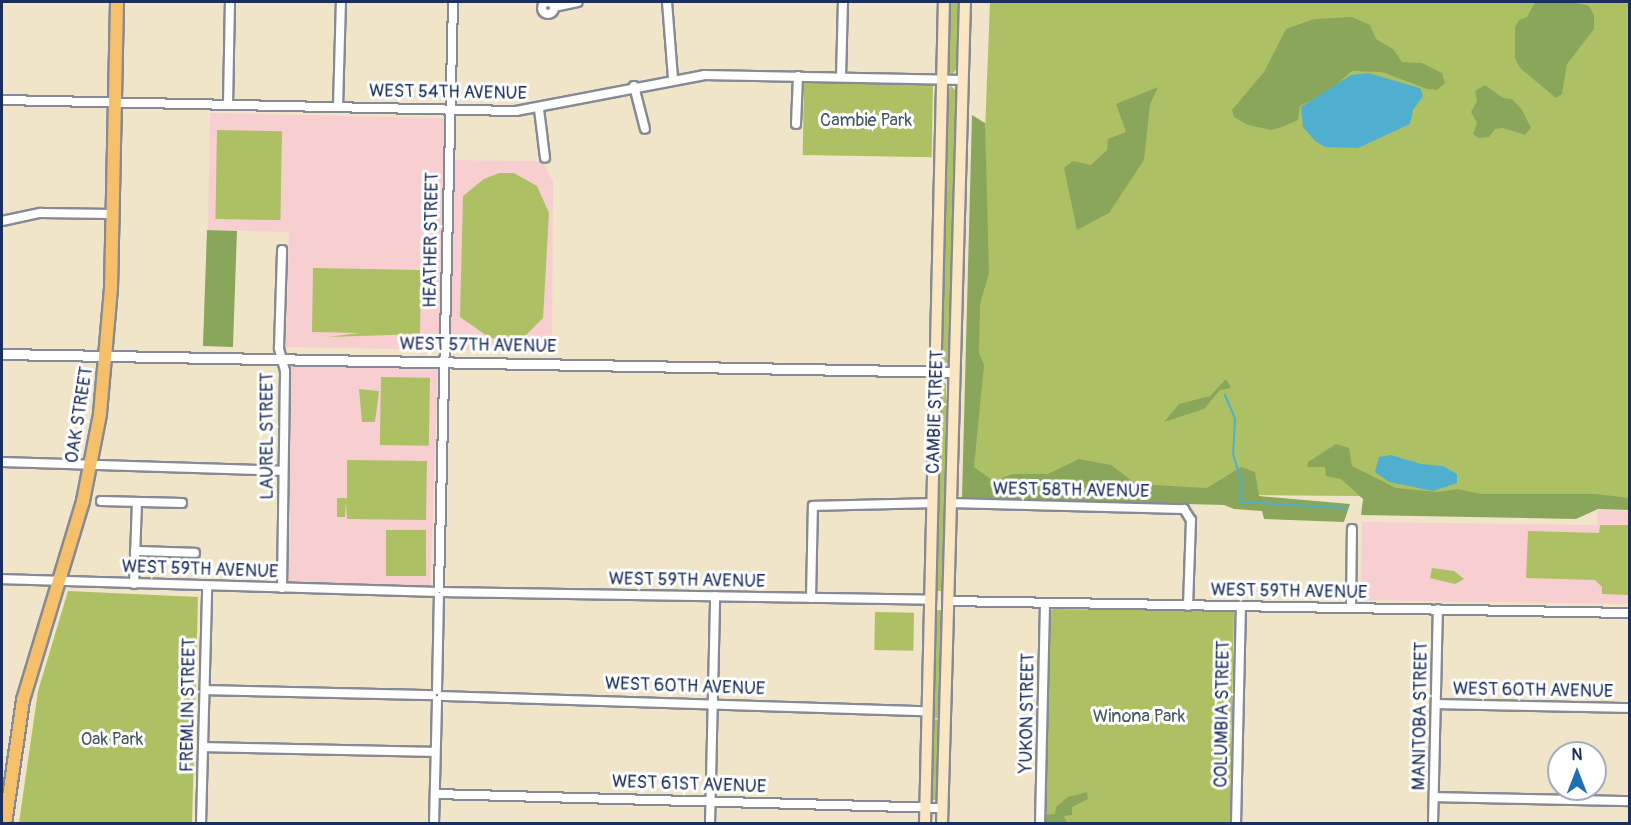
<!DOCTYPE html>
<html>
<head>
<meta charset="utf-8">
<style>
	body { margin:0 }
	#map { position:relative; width:1631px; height:825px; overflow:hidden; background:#f0e5c9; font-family:Pangolin,sans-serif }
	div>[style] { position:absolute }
	.built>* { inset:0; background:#f7cfd1; transform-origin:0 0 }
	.green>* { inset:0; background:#aec064; transform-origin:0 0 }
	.forest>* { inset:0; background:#8aa65a; transform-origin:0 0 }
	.water>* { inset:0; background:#50afcf }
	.stream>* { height:2px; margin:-1px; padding:0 1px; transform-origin:1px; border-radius:1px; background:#50afcf }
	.roads { filter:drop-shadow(2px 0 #868a94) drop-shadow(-2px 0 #868a94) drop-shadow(0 2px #868a94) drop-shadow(0 -2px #868a94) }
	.minor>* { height:8px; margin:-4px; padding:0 4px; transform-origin:4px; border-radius:4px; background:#fff }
	.minor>.ring { margin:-4px; padding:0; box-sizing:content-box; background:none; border:8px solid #fff; border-radius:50% }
	.tertiary>* { height:9px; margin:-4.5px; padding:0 4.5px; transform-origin:4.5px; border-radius:4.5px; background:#fff }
	.secondary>* { height:10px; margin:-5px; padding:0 5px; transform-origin:5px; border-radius:5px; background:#fbe6c4 }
	.primary>* { height:12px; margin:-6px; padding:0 6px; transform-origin:6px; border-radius:6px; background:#f6c06b }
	span { translate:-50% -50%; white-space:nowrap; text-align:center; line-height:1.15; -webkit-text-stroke:6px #fff; paint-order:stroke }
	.street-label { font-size:18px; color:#1b2f5e }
	.park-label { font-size:18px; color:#475a60 }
	.frame { position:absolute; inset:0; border:3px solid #1b2f5e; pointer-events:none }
	.north { position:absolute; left:1547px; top:741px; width:60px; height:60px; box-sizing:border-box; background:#fff; border:2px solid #a4acbf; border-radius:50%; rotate:0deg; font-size:16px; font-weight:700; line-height:24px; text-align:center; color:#1b2f5e }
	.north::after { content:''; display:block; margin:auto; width:21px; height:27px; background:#1f6fb2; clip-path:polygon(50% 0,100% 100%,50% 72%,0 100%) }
</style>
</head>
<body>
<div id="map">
	<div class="built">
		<i style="clip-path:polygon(210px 113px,445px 118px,444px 160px,542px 161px,553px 181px,552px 352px,286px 347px,289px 232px,208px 230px)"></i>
		<i style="left:290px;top:364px;width:148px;height:219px;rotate:2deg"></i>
		<i style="clip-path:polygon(1598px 510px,1629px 511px,1629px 604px,1361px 600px,1362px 522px,1597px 525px)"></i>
	</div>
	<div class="green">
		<i style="clip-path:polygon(949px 2px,959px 2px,957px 69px,952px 74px,948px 71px)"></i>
		<i style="clip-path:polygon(990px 2px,1629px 2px,1629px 504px,1355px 496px,971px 493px)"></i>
		<i style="left:804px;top:81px;width:129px;height:74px;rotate:1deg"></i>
		<i style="clip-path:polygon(951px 86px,957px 92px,948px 363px,940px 363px,947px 90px)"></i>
		<i style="left:217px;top:130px;width:65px;height:89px;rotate:1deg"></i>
		<i style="clip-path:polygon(499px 173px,514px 173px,537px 186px,549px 213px,543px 318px,526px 335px,509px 340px,490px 338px,460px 317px,463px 196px,484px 179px)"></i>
		<i style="clip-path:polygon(313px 268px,421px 270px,420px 334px,328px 337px,359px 333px,312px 332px)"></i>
		<i style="left:381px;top:377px;width:49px;height:68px;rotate:1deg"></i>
		<i style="clip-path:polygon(943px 382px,946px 384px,948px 447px,944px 591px,935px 591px,940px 383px)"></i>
		<i style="clip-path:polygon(359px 389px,379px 391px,375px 422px,362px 422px)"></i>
		<i style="clip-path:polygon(347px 460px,427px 461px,426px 520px,347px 519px,346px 503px,345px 517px,337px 517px,337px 498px,347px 498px)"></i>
		<i style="clip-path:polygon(1600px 525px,1629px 525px,1629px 595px,1602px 594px,1602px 587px,1595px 580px,1526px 578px,1528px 531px,1599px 533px)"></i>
		<i style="left:386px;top:530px;width:40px;height:46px"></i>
		<i style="clip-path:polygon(1432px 568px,1454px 571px,1464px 579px,1455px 584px,1430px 578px)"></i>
		<i style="clip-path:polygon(68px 591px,198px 597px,192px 823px,19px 823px,38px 691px)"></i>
		<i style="clip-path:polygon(1053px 609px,1234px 611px,1230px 823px,1045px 824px,1049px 611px)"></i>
		<i style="left:934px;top:610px;width:9px;height:108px"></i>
		<i style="left:875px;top:612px;width:39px;height:38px;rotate:1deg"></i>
		<i style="clip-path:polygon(931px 719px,941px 720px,938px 800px,930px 800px)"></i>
	</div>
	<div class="forest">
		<i style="clip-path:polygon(1535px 2px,1574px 2px,1589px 6px,1594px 15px,1594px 29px,1567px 64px,1562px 94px,1556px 98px,1520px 68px,1515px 58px,1515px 27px,1519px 20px,1527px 17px)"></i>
		<i style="clip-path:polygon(1352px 17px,1370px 25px,1376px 39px,1393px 49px,1402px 62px,1422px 63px,1442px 73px,1445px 83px,1437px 90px,1427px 89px,1382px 72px,1352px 71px,1329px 91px,1300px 106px,1298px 120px,1282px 127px,1271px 130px,1248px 125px,1234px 117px,1232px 110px,1264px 72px,1286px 29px,1314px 19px)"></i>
		<i style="clip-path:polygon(1485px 85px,1503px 98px,1512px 99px,1522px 110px,1531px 128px,1525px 135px,1503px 128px,1495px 129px,1489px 137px,1478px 138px,1473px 134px,1477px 123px,1471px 112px,1477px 101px,1475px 91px)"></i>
		<i style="clip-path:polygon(1158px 87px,1150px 104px,1144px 160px,1109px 213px,1077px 230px,1064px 168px,1073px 161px,1091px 165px,1107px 150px,1108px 139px,1126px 132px,1116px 104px)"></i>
		<i style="clip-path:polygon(972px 115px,985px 123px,989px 273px,980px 304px,979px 353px,984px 365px,974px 467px,993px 481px,1013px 474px,1048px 474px,1079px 459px,1111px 465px,1136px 484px,1207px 488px,1241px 467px,1255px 472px,1259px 496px,1350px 504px,1344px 522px,1264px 519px,1262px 511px,1234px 509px,1224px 505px,962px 498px)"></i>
		<i style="left:207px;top:230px;width:30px;height:116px;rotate:2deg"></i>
		<i style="clip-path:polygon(1226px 379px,1231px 388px,1220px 390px,1204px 409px,1164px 422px,1179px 404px,1210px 396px)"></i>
		<i style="clip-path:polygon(1336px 444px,1349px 448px,1352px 466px,1396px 488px,1437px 492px,1458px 489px,1480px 494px,1596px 494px,1629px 498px,1629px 510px,1598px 509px,1576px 519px,1361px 515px,1363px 499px,1341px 479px,1326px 476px,1325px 467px,1307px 467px,1308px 462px)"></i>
		<i style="clip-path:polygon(1087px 792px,1088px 799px,1072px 807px,1072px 815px,1064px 816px,1067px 823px,1044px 823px,1044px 815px,1055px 814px,1056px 807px,1068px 797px)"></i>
	</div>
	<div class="water">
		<i style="clip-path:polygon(1368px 73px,1420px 88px,1423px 96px,1413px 110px,1410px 124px,1358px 148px,1325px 147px,1315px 141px,1303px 127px,1301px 107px,1351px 75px)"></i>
		<i style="clip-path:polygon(1391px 455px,1421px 464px,1443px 466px,1457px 474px,1457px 483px,1433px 491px,1389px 482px,1375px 472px,1379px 457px)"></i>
	</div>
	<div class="stream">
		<i style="left:1225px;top:395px;width:26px;rotate:67deg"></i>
		<i style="left:1235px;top:419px;width:35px;rotate:93deg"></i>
		<i style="left:1233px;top:454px;width:30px;rotate:73deg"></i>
		<i style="left:1242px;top:483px;width:19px;rotate:96deg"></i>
		<i style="left:1240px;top:502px;width:107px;rotate:3.2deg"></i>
	</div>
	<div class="roads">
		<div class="minor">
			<i class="ring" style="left:542px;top:2px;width:4px;height:4px"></i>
			<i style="left:667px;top:2px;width:76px;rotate:85.5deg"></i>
			<i style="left:554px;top:7px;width:24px;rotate:-12deg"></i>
			<i style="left:841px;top:77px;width:75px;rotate:-88.5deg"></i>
			<i style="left:634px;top:86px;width:44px;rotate:75.7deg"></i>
			<i style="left:2px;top:100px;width:514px;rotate:1.23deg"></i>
			<i style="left:516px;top:111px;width:191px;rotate:-10.8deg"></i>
			<i style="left:704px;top:75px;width:259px;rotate:1.1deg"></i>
			<i style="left:228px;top:104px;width:102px;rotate:-88.9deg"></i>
			<i style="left:338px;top:107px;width:105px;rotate:-88.4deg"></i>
			<i style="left:539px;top:109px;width:49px;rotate:83deg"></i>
			<i style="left:796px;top:124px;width:48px;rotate:-87.6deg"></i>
			<i style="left:2px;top:221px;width:40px;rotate:-12deg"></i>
			<i style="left:41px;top:213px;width:71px;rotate:0.8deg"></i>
			<i style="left:2px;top:462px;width:281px;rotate:1.8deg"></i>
			<i style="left:101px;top:501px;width:81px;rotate:1.4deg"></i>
			<i style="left:950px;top:503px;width:234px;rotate:1.5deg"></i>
			<i style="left:1184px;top:509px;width:13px;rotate:58deg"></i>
			<i style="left:1191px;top:520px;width:86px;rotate:92deg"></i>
			<i style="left:135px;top:551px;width:60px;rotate:1.9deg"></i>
			<i style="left:2px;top:579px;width:433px;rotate:1.7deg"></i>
			<i style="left:134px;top:584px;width:82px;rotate:-87.9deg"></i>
			<i style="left:282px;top:588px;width:217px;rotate:-89.2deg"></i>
			<i style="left:285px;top:371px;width:24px;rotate:-105deg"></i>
			<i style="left:279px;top:348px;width:98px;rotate:-88.2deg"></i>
			<i style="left:439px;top:588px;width:586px;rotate:-88.63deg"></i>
			<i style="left:444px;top:592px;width:487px;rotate:0.9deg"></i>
			<i style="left:811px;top:598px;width:92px;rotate:-88.8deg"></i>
			<i style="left:813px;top:506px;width:120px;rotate:-1.4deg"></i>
			<i style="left:948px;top:601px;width:682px;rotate:1.01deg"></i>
			<i style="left:1351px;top:608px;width:79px;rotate:-89.3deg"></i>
			<i style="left:205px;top:690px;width:227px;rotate:1.3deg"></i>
			<i style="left:437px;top:690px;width:93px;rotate:-88.8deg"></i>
			<i style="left:442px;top:696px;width:486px;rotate:1.8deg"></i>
			<i style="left:1437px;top:704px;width:193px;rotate:1.2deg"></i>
			<i style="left:203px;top:747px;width:232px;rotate:1.2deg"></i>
			<i style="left:435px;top:794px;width:507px;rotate:1.58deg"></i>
			<i style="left:1434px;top:797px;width:196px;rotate:1.2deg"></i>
			<i style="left:201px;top:824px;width:237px;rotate:-88.5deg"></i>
			<i style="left:434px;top:824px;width:124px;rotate:-88.6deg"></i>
			<i style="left:710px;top:824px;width:228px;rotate:-88.7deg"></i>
			<i style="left:1040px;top:824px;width:221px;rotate:-88.7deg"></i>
			<i style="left:1236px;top:824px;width:218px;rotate:-88.7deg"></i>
			<i style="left:1433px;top:824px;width:215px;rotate:-88.7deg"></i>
		</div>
		<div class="tertiary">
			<i style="left:2px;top:354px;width:951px;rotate:1.08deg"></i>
		</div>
		<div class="secondary">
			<i style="left:925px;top:824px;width:822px;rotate:-88.68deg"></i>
			<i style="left:942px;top:824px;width:822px;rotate:-88.4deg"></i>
		</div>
		<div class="primary">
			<i style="left:5px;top:824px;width:125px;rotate:-81.7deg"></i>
			<i style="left:23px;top:700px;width:208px;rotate:-73.2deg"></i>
			<i style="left:83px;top:501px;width:89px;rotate:-78.9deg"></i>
			<i style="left:100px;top:414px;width:125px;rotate:-85deg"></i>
			<i style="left:111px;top:289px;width:287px;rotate:-88.8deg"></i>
		</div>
	</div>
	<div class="street-label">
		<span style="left:448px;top:93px;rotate:1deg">WEST 54TH AVENUE</span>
		<span style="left:432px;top:240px;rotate:-89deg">HEATHER STREET</span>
		<span style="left:478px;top:346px;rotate:1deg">WEST 57TH AVENUE</span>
		<span style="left:936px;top:412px;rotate:-88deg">CAMBIE STREET</span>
		<span style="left:80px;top:415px;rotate:-81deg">OAK STREET</span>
		<span style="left:268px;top:436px;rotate:-90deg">LAUREL STREET</span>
		<span style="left:1071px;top:491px;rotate:1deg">WEST 58TH AVENUE</span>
		<span style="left:200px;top:570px;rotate:2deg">WEST 59TH AVENUE</span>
		<span style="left:687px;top:581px;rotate:1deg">WEST 59TH AVENUE</span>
		<span style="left:1289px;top:592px;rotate:1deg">WEST 59TH AVENUE</span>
		<span style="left:685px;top:687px;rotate:2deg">WEST 60TH AVENUE</span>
		<span style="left:1533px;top:691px;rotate:1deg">WEST 60TH AVENUE</span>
		<span style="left:189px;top:705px;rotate:-89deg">FREMLIN STREET</span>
		<span style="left:1028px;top:713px;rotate:-89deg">YUKON STREET</span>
		<span style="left:1223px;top:714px;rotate:-89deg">COLUMBIA STREET</span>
		<span style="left:1421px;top:716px;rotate:-89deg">MANITOBA STREET</span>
		<span style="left:689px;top:785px;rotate:2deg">WEST 61ST AVENUE</span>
	</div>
	<div class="park-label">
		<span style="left:866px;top:121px">Cambie Park</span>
		<span style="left:1139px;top:717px">Winona Park</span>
		<span style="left:112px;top:740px">Oak Park</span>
	</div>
	<div class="frame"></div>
	<div class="north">N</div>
</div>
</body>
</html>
